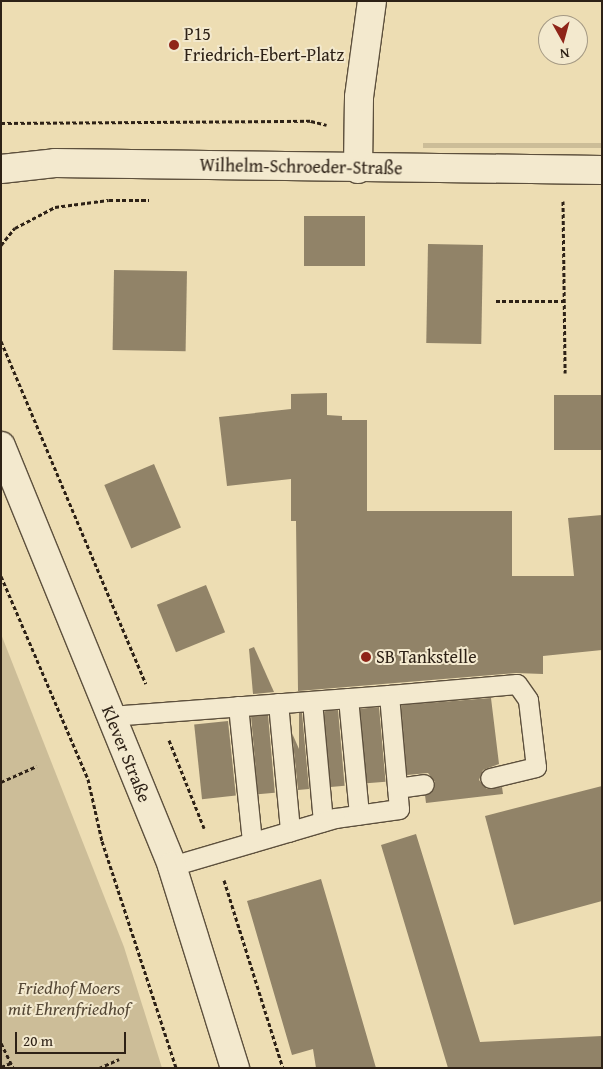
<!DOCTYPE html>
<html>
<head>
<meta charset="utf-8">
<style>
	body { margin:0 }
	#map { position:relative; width:603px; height:1069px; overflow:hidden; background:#edddb3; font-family:"Gentium Book Plus",serif }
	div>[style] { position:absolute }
	.green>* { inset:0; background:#ccbd98; transform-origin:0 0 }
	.building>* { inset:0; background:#918368; transform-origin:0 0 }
	.path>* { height:3px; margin-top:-1.5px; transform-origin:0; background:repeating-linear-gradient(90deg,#2d2116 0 4px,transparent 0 6.5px) }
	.roads { filter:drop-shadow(1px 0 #5d503d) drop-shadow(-1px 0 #5d503d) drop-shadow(0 1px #5d503d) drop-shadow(0 -1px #5d503d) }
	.lane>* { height:19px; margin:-9.5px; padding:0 9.5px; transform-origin:9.5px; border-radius:9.5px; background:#f3e9ce }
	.street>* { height:28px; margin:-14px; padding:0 14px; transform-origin:14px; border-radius:14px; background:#f3e9ce }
	.secondary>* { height:28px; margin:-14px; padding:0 14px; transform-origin:14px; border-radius:14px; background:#f3e9ce }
	.dots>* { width:14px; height:14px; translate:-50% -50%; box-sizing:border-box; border:2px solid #f3e9ce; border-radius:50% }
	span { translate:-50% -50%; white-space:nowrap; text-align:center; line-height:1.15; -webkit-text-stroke:4px #f3e9ce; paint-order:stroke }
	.poi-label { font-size:18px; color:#2d2116 }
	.left { translate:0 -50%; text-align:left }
	.street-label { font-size:18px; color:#2d2116 }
	.park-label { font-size:18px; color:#554836; font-style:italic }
	.frame { position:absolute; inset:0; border:2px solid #2d2116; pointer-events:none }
	.north { position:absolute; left:538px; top:15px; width:50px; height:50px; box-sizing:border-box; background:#f3e9ce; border:1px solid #a49984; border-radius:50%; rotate:173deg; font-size:14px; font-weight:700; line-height:20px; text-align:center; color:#2d2116 }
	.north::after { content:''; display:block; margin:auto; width:18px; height:22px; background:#8f2418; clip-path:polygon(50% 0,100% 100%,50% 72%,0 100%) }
	.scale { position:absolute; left:15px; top:1032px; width:111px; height:22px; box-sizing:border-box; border:2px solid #2d2116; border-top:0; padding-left:6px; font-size:15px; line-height:18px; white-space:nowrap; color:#2d2116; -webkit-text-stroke:4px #f3e9ce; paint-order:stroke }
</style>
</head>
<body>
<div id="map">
	<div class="green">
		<i style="left:423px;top:143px;width:179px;height:5px"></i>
		<i style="clip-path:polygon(1px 634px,124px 947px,162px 1068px,1px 1068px)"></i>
	</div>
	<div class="building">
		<i style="left:304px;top:216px;width:61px;height:50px"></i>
		<i style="left:428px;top:244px;width:55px;height:99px;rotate:1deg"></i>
		<i style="left:114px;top:270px;width:73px;height:80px;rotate:1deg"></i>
		<i style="clip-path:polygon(327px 393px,327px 415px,342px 416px,342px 420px,367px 420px,367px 511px,512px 511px,512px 576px,574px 576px,568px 518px,602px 515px,602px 650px,543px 656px,543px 674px,516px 673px,298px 691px,296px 521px,291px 521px,291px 479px,227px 486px,219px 417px,291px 409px,291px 394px)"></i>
		<i style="left:554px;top:395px;width:48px;height:55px"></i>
		<i style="left:154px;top:464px;width:69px;height:54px;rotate:67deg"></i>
		<i style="left:206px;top:585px;width:51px;height:53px;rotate:68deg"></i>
		<i style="clip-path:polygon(254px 647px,274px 692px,253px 694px,249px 649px)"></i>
		<i style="clip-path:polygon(491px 698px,499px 764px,483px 770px,479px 780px,487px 789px,502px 787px,503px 794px,426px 803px,425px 795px,434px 789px,435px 782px,428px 773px,407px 775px,401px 705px)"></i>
		<i style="left:379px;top:707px;width:75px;height:19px;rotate:85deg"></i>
		<i style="left:338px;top:710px;width:76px;height:14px;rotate:85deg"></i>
		<i style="clip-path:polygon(299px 713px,302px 713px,309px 789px,298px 790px,292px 733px,299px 749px)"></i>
		<i style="left:268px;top:715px;width:78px;height:17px;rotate:85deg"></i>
		<i style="left:228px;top:721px;width:75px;height:34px;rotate:84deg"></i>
		<i style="clip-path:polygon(602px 786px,602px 901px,514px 925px,485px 816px)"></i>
		<i style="clip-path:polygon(416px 834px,480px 1042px,602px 1036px,602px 1068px,448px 1068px,381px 845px)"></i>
		<i style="clip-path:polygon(321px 879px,336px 930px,376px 1068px,316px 1068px,313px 1049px,292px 1055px,247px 901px)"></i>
	</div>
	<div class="path">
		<i style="left:1px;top:123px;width:310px;rotate:-0.4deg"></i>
		<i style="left:311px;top:121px;width:16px;rotate:14deg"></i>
		<i style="left:563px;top:201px;width:172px;rotate:89.3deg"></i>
		<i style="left:1px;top:245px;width:22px;rotate:-51deg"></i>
		<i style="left:15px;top:228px;width:45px;rotate:-27.7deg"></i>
		<i style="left:55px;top:207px;width:54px;rotate:-7.4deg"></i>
		<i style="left:109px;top:200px;width:40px"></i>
		<i style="left:496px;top:301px;width:68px"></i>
		<i style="left:1px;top:341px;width:372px;rotate:67.1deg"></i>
		<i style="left:1px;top:576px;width:221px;rotate:66.8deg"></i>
		<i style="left:88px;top:779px;width:64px;rotate:77.3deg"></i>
		<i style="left:102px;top:841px;width:239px;rotate:71.9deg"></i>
		<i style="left:169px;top:740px;width:95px;rotate:68.3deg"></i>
		<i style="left:1px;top:782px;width:39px;rotate:-24deg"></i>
		<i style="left:224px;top:880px;width:197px;rotate:72.6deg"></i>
		<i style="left:1px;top:1043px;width:28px;rotate:64deg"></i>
		<i style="left:1px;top:1067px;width:11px;rotate:-22deg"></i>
		<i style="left:99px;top:1068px;width:22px;rotate:-24deg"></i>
	</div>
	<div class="roads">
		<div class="lane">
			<i style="left:389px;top:695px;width:128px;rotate:-4.9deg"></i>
			<i style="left:517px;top:684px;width:19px;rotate:55deg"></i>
			<i style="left:528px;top:700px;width:67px;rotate:83.2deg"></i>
			<i style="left:536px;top:767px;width:47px;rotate:166.6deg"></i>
			<i style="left:348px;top:698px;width:117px;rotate:84.6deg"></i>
			<i style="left:312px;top:701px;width:121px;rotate:84.8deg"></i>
			<i style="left:278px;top:703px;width:129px;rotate:84.6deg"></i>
			<i style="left:238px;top:706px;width:137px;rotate:84.1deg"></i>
			<i style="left:110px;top:716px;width:280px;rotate:-4.3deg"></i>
			<i style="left:389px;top:695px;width:114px;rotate:85deg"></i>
			<i style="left:399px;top:809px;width:65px;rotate:172deg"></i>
			<i style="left:335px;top:818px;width:170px;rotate:163.6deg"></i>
			<i style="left:397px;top:788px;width:27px;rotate:-8deg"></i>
		</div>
		<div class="street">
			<i style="left:358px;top:169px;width:72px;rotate:-89.2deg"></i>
			<i style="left:359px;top:97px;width:97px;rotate:-82.3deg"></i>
		</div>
		<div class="secondary">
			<i style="left:1px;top:169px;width:54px;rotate:-6.3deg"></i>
			<i style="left:55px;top:163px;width:547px;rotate:0.73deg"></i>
			<i style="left:1px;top:446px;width:453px;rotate:67.8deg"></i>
			<i style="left:172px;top:866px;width:212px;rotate:72.7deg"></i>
		</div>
	</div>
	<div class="dots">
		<i style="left:174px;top:45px;background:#8f2418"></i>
		<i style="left:366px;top:657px;background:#8f2418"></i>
	</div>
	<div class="poi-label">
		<span class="left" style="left:184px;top:45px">P15<br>Friedrich-Ebert-Platz</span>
		<span class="left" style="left:376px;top:657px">SB Tankstelle</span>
	</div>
	<div class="street-label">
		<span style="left:301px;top:167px;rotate:1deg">Wilhelm-Schroeder-Straße</span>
		<span style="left:126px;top:754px;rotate:68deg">Klever Straße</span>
	</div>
	<div class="park-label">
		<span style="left:69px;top:999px">Friedhof Moers<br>mit Ehrenfriedhof</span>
	</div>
	<div class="frame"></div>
	<div class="north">N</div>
	<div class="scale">20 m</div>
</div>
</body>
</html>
